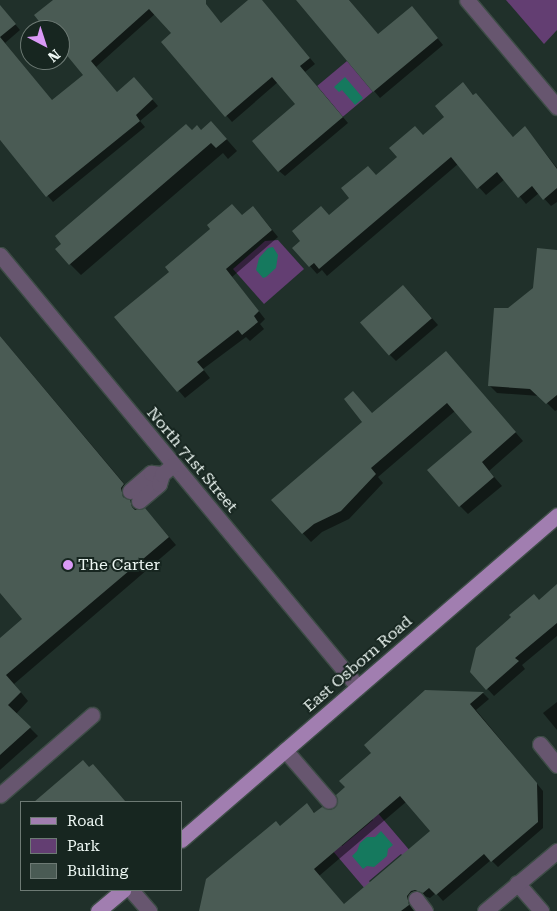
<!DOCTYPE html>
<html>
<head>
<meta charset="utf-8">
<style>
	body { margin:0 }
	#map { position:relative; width:557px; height:911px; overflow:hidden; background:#20302a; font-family:"Roboto Serif",serif }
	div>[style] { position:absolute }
	.green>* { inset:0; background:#633e72; transform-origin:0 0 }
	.water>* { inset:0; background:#15795e }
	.shadow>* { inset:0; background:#0007 }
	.building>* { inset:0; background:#4a5b54; transform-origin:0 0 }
	.roads { filter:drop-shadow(1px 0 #3d4c46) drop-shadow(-1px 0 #3d4c46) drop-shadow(0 1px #3d4c46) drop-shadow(0 -1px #3d4c46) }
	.minor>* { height:15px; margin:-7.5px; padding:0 7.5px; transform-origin:7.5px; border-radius:7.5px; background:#67566f }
	.major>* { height:15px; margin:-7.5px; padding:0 7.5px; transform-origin:7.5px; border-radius:7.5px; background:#a17eb0 }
	.dots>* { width:14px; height:14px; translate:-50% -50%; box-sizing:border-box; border:2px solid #172620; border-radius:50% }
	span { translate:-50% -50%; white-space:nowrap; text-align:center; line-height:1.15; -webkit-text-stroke:4px #172620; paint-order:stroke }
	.street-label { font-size:16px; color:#edf7f3 }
	.poi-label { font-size:16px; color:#edf7f3 }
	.left { translate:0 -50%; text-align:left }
	.legend { position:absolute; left:20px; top:801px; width:162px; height:90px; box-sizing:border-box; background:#172620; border:1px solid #6d7a74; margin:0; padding:6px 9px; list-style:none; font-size:15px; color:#edf7f3 }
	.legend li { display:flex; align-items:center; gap:10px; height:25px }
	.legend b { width:25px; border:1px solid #6d7a74 }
	.north { position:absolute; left:20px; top:20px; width:50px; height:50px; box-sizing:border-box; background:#172620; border:1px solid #6d7a74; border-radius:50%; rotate:140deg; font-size:14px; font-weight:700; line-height:20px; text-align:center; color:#edf7f3 }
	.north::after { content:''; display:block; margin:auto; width:18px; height:22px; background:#da9af6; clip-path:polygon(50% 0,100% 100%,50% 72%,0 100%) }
</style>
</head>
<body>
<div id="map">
	<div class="green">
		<i style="clip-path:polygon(506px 0,557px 0,557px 30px,544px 44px)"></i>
		<i style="left:347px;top:61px;width:40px;height:39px;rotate:50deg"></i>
		<i style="clip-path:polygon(278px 240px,304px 269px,264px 304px,233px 269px,265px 241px)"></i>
		<i style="clip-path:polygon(376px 811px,411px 852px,404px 857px,401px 854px,369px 881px,372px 885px,366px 890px,332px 850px,340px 843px,342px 846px,373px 820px,370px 816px)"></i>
	</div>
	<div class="water">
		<i style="clip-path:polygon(345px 77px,363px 98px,355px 105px,342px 90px,339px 92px,334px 87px)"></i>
		<i style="clip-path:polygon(273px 247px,278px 255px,276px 268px,266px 277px,263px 278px,256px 270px,259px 258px,268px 248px)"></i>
		<i style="clip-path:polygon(381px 831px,393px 845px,388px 849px,387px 856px,374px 867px,367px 866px,363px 869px,352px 856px,357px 851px,360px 843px,367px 837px,375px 837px)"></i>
	</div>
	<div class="shadow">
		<i style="clip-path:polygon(55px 0,201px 0,222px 24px,250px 0,261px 0,315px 64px,305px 72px,348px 123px,285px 176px,279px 171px,297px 104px,278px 82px,232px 122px,163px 42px,172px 33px,155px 14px,96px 67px,117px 93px,139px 84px,158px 106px,140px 121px,145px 127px,53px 202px,0 140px,0 6px,20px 30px,5px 43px,53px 102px,85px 75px,60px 45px,60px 30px,48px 30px)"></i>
		<i style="clip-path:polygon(297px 0,349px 0,379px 36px,418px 14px,443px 45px,380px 98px)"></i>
		<i style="clip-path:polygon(463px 84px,514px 138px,525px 128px,532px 136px,557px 168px,557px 202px,551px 206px,539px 193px,526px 204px,505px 179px,486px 195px,458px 164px,327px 276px,322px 270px,317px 274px,294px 248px,446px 117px)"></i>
		<i style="clip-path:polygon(192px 131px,222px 134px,237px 151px,228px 159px,223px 153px,81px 275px,70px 264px)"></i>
		<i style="clip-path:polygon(260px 215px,278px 237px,232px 277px,265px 319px,260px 324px,264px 329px,250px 341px,246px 337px,203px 369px,210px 378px,185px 398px,116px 318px,243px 217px)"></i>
		<i style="clip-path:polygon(557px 251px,557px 410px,555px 411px,540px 396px,497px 393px,489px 385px,509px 310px,535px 288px)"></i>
		<i style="clip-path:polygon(410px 293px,438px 325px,396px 361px,390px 355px)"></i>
		<i style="clip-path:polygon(0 336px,132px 493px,129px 497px,130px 502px,138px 510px,153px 518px,176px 545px,14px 684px,28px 701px,16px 714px,38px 736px,0 770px,0 640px,24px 619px,0 591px)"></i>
		<i style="clip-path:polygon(446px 352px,523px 441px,489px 471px,502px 486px,468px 514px,460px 506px,473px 432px,455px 411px,378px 477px,383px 483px,349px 519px,322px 532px,311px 542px,273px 501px)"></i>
		<i style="clip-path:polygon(557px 585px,557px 636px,522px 665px,525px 669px,494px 696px,472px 672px)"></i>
		<i style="clip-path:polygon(evenodd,425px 692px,483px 693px,489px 699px,476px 710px,543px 791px,543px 828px,498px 867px,491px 860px,443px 901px,436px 893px,430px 898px,422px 895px,413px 902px,414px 911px,201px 911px,280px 827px,313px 811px,315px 814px,336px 809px,347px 787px,373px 753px,425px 692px,406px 802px,432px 832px,344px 905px,319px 876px,406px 802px)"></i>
		<i style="clip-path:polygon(557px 702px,557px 730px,543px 713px)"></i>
		<i style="clip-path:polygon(83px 762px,89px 769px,101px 774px,126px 802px,36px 802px)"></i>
	</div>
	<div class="building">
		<i style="clip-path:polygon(53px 0,206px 0,206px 4px,221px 23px,248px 0,262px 0,310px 58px,300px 66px,343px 117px,278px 172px,252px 141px,295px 104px,272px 77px,225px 117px,161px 42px,171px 33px,149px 9px,91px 61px,117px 92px,134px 77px,153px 99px,136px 115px,140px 121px,46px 197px,0 140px,0 5px,16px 24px,0 37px,52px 100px,83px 75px,60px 47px,60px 30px,46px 30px,34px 15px)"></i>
		<i style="clip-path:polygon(296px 0,349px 0,378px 34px,412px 6px,438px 38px,373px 92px)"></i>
		<i style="clip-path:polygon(463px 82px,473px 95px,476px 93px,513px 137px,525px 126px,557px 169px,557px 188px,543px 200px,532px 186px,518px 198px,497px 172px,477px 189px,451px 157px,319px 269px,314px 263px,309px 267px,292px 248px,300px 241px,292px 231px,321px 206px,329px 215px,349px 198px,341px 188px,368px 166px,376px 175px,397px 157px,389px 148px,415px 126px,423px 135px,444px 117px,435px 106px)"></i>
		<i style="clip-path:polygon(211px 121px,227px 139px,216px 148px,211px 143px,69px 265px,55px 249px,61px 244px,55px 236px,186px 124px,192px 130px,197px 125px,201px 130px)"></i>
		<i style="clip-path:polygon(232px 204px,242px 215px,253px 206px,272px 230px,226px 269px,259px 311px,254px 316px,258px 322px,242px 335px,238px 330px,197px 362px,204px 370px,177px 392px,114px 317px,169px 272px,165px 267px,210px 229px,207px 225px)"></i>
		<i style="clip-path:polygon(537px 248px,557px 250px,557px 395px,546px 404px,530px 389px,488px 386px,494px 308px,508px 308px,533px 288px)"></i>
		<i style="left:403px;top:285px;width:44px;height:57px;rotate:49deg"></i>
		<i style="clip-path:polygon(0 336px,124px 484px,121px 488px,123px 497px,130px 500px,132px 507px,135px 510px,145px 508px,169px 537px,6px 675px,21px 692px,8px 705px,31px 727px,0 755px,0 638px,22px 619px,0 593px)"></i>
		<i style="clip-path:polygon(446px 351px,516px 432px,482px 462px,494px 477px,459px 507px,427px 470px,472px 432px,447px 403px,371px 468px,376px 474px,341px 511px,314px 524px,302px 534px,271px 500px,362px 422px,344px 399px,353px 391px,372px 413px)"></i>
		<i style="clip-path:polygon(557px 584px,557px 623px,515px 658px,519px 661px,486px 690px,470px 672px,476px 648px,511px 617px,509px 615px,534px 594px,539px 600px)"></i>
		<i style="clip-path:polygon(evenodd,425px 690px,484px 692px,470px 704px,537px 783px,538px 822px,491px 862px,484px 854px,436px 895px,429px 888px,423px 893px,415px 890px,411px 891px,407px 896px,409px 905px,401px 911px,199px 911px,206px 879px,276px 821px,280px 826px,307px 803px,314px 813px,322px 807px,330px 810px,335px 808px,338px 800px,336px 795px,345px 787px,339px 781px,371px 753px,364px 745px,425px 690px,400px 796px,430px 831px,344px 904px,314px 869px,400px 796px)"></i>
		<i style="clip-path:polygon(83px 760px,89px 767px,93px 764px,126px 802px,34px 802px)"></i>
	</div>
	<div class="roads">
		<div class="minor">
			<i style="left:467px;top:0;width:140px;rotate:49.9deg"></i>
			<i style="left:0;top:255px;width:561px;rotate:50.35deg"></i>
			<i style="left:130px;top:491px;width:28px;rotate:-41deg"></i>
			<i style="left:151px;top:473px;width:11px;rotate:5deg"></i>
			<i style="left:139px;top:501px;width:26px;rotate:-40deg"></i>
			<i style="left:159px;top:484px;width:10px;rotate:-73deg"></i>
			<i style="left:162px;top:474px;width:14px;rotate:-39deg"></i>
			<i style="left:540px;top:744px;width:27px;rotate:51deg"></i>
			<i style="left:285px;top:750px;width:67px;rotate:49.2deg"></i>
			<i style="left:0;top:795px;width:122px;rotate:-41deg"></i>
			<i style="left:517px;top:883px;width:37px;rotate:49deg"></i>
			<i style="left:131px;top:890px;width:28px;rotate:49deg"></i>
			<i style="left:416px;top:899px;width:15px;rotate:53deg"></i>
			<i style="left:485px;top:911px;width:94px;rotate:-39.8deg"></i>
		</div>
		<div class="major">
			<i style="left:181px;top:840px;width:497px;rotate:-40.8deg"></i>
			<i style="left:98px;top:911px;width:33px;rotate:-40deg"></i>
		</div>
	</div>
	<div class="dots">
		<i style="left:68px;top:565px;background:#da9af6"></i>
	</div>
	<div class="street-label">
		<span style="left:192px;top:460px;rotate:50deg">North 71st Street</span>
		<span style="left:358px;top:664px;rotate:-41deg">East Osborn Road</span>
	</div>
	<div class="poi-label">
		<span class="left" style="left:78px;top:565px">The Carter</span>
	</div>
	<ul class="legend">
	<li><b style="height:6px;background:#a17eb0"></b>Road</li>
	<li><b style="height:14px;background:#633e72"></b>Park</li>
	<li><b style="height:14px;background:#4a5b54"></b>Building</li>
	</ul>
	<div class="north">N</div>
</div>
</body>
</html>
